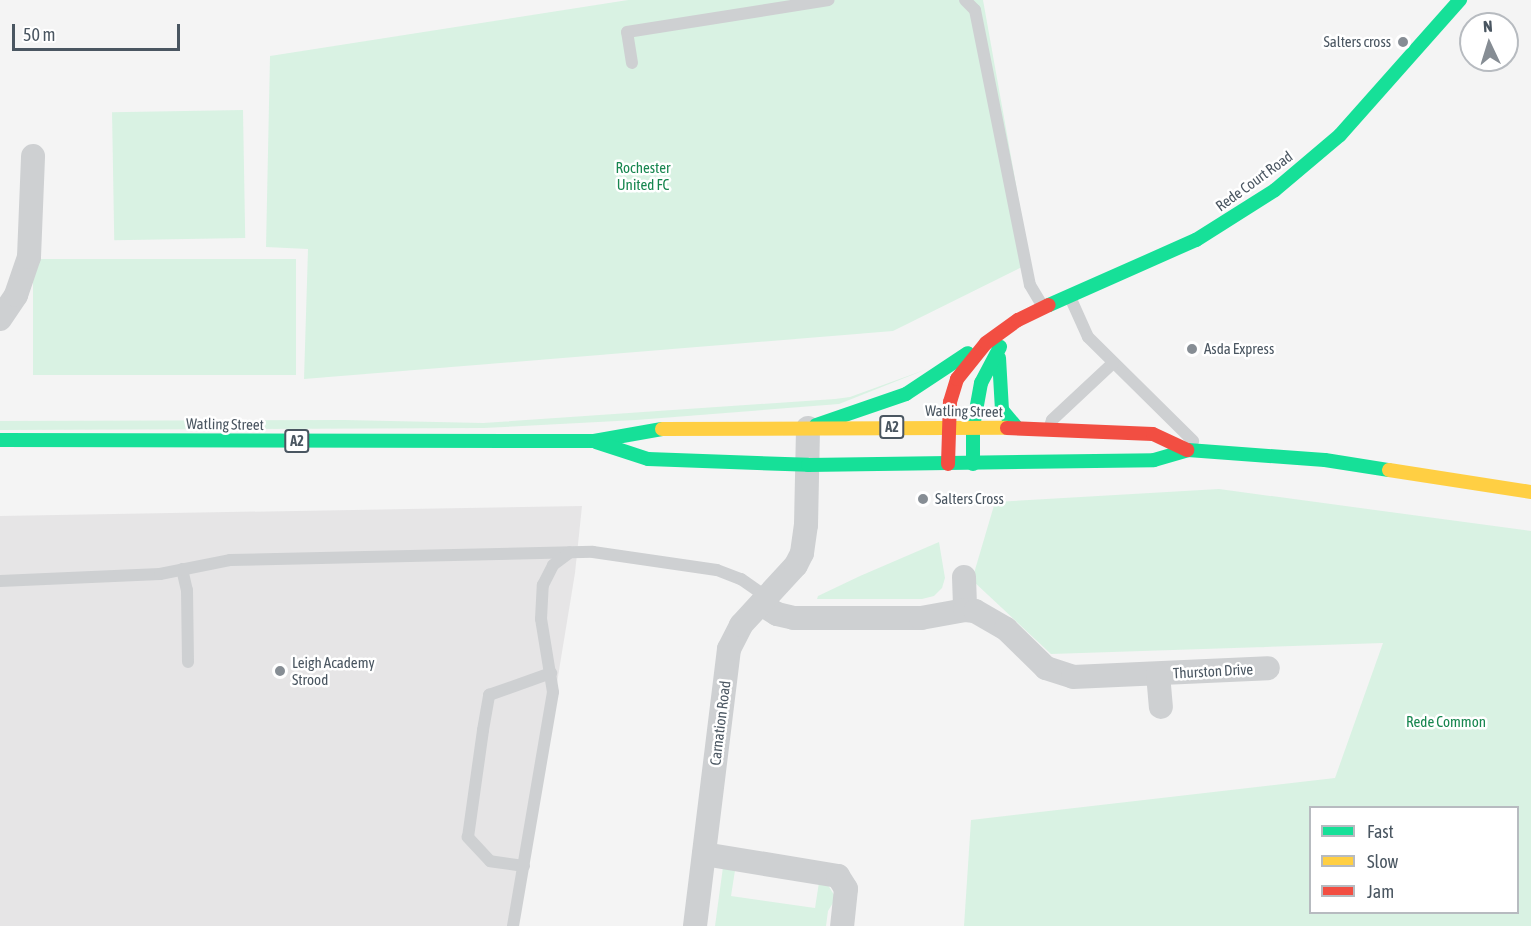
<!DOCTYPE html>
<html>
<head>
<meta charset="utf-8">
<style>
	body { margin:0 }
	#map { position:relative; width:1531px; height:926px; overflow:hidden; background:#f4f4f4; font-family:"Asap Condensed",sans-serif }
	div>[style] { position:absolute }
	.education>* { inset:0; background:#e6e5e6 }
	.green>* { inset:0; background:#d9f2e3; transform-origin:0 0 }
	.lane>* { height:12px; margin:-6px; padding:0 6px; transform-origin:6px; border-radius:6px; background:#ced0d2 }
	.street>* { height:24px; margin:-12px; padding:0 12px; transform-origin:12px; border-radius:12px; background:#ced0d2 }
	.fast>* { height:14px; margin:-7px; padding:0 7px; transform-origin:7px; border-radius:7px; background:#16e098 }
	.slow>* { height:14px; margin:-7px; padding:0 7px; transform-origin:7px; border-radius:7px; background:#ffcf43 }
	.jam>* { height:14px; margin:-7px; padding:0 7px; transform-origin:7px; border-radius:7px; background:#f24e42 }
	.dots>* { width:16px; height:16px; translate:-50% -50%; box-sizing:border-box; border:3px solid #fff; border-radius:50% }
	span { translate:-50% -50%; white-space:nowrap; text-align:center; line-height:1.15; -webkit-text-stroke:5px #fff; paint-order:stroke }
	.shield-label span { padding:2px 4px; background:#fff; border:2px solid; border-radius:4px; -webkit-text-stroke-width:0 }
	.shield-label { font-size:14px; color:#4a5661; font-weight:700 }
	.poi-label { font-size:15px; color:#4a5661 }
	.right { translate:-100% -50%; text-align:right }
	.left { translate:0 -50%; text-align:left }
	.park-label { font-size:15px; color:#17864f }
	.street-label { font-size:15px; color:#4a5661 }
	.legend { position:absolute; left:1309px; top:806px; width:210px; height:108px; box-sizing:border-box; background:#fff; border:2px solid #b7bbc0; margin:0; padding:8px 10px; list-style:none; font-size:18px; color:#4a5661 }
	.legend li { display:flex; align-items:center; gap:12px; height:30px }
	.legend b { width:30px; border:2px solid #b7bbc0 }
	.north { position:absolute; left:1459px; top:12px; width:60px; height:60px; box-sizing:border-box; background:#fff; border:2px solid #b7bbc0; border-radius:50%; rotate:356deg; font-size:16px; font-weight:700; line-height:24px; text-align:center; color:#4a5661 }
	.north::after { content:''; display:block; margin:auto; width:21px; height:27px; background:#868d94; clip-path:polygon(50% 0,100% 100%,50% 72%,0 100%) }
	.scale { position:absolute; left:12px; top:24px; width:168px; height:27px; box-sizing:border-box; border:3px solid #4a5661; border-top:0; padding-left:8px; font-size:18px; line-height:21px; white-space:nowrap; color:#4a5661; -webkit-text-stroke:4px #fff; paint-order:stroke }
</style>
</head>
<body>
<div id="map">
	<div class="education">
		<i style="clip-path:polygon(582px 506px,575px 573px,517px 926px,0 926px,0 516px)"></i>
	</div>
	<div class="green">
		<i style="clip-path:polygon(628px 0,983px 0,1030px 263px,893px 331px,304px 379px,308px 249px,266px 247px,270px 56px)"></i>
		<i style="left:243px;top:110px;width:128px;height:131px;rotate:89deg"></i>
		<i style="left:296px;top:259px;width:116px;height:263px;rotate:90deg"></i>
		<i style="clip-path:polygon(927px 369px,839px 404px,636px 420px,484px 428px,0 430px,0 421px,344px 420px,483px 423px,835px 399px,850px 397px)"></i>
		<i style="clip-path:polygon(evenodd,1219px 489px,1531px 531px,1531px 926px,964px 926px,971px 820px,1335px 778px,1383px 643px,1051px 654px,972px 580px,995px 502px,1219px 489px,1310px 808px,1518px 808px,1518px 912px,1310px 912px,1310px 808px)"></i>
		<i style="clip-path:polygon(939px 542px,945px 578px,942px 588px,934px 596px,922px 599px,817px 599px,818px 596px,860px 576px)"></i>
		<i style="clip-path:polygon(736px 864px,731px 896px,815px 908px,820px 876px,823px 877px,836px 898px,828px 911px,826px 926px,715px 926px,723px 867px)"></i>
	</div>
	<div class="lane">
		<i style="left:965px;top:0;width:14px;rotate:45deg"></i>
		<i style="left:975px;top:10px;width:280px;rotate:78.7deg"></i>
		<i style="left:1030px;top:285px;width:26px;rotate:59deg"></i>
		<i style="left:632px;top:63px;width:31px;rotate:-99deg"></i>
		<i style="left:627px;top:32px;width:204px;rotate:-9deg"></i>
		<i style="left:1070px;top:297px;width:44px;rotate:65.8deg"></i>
		<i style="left:1088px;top:337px;width:148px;rotate:44.7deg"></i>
		<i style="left:1050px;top:426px;width:6px;rotate:-72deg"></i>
		<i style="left:1052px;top:420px;width:83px;rotate:-43.1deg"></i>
		<i style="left:182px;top:569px;width:22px;rotate:77deg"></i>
		<i style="left:187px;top:590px;width:72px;rotate:89.2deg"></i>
		<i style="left:0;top:581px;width:160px;rotate:-2.5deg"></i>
		<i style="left:160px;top:574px;width:71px;rotate:-11.3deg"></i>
		<i style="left:230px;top:560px;width:363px;rotate:-1.3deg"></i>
		<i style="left:593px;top:552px;width:125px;rotate:8.3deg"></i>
		<i style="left:717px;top:570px;width:26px;rotate:21deg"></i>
		<i style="left:741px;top:579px;width:32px;rotate:35deg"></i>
		<i style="left:524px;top:866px;width:34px;rotate:-172deg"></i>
		<i style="left:490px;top:861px;width:33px;rotate:-133deg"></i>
		<i style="left:468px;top:837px;width:108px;rotate:-82deg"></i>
		<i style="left:483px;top:730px;width:36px;rotate:-80deg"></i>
		<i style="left:489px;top:695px;width:66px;rotate:-19.5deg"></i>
		<i style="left:513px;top:926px;width:237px;rotate:-80.3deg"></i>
		<i style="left:553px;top:692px;width:74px;rotate:-99.3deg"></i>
		<i style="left:541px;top:619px;width:34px;rotate:-87deg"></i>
		<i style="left:543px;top:585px;width:22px;rotate:-63deg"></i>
		<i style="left:553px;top:565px;width:21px;rotate:-37deg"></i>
	</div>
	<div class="street">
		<i style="left:0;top:319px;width:29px;rotate:-56deg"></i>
		<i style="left:16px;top:295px;width:40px;rotate:-71.1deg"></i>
		<i style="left:29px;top:257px;width:101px;rotate:-87.7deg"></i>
		<i style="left:964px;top:577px;width:33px;rotate:88deg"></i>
		<i style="left:761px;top:604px;width:19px;rotate:32deg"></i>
		<i style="left:777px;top:614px;width:17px;rotate:13deg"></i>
		<i style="left:794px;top:618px;width:127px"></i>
		<i style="left:921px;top:618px;width:45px;rotate:-10.3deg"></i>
		<i style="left:965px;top:610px;width:10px;rotate:6deg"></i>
		<i style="left:975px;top:611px;width:36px;rotate:30deg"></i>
		<i style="left:1006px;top:629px;width:56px;rotate:44.3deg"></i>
		<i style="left:1046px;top:668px;width:28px;rotate:18deg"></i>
		<i style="left:1073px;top:677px;width:195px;rotate:-2.6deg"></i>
		<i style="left:1158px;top:674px;width:33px;rotate:85deg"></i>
		<i style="left:704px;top:854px;width:136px;rotate:9.3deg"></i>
		<i style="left:838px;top:876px;width:15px;rotate:58deg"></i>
		<i style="left:846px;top:889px;width:37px;rotate:96deg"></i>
		<i style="left:695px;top:926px;width:279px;rotate:-83deg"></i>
		<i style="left:729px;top:649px;width:27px;rotate:-63deg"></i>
		<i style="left:741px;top:625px;width:81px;rotate:-47.5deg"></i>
		<i style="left:796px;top:565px;width:13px;rotate:-63deg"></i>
		<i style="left:802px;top:553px;width:28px;rotate:-82deg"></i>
		<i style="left:806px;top:525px;width:97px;rotate:-88.8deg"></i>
	</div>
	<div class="fast">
		<i style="left:1049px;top:305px;width:161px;rotate:-23.9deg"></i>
		<i style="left:1196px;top:240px;width:93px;rotate:-32.3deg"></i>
		<i style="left:1275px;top:190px;width:85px;rotate:-40.2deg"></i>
		<i style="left:1340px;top:135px;width:181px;rotate:-48.4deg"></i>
		<i style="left:999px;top:358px;width:52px;rotate:86.7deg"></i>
		<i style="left:1002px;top:410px;width:23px;rotate:50deg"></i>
		<i style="left:816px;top:425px;width:95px;rotate:-19deg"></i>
		<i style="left:906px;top:394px;width:74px;rotate:-33.5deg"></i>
		<i style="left:0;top:440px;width:594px;rotate:0.1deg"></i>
		<i style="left:594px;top:441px;width:69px;rotate:-10deg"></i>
		<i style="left:596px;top:442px;width:55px;rotate:18.1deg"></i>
		<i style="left:648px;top:459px;width:160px;rotate:2.1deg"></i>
		<i style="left:808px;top:465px;width:346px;rotate:-0.8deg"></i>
		<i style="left:1154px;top:460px;width:35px;rotate:-16deg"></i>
		<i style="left:1188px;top:450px;width:137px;rotate:4.2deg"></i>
		<i style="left:1325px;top:460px;width:65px;rotate:8.9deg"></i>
		<i style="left:973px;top:464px;width:37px;rotate:-90deg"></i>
		<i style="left:973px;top:427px;width:45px;rotate:-79.7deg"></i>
		<i style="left:981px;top:383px;width:41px;rotate:-62.2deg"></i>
	</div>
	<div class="slow">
		<i style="left:662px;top:429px;width:345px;rotate:-0.2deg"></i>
		<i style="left:1389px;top:470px;width:144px;rotate:8.8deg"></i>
	</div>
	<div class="jam">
		<i style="left:1007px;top:428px;width:146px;rotate:2.4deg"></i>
		<i style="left:1153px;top:434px;width:38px;rotate:25deg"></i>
		<i style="left:948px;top:464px;width:62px;rotate:-88.2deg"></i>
		<i style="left:950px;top:402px;width:24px;rotate:-73deg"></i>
		<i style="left:957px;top:379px;width:46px;rotate:-51.1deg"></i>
		<i style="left:986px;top:343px;width:39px;rotate:-36deg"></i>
		<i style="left:1018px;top:320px;width:34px;rotate:-26deg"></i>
	</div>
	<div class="dots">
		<i style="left:1403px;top:42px;background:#868d94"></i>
		<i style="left:1192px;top:349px;background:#868d94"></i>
		<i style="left:923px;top:499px;background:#868d94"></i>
		<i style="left:280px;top:671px;background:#868d94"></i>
	</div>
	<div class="shield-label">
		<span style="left:892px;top:427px">A2</span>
		<span style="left:297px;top:441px">A2</span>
	</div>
	<div class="poi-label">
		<span class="right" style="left:1391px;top:42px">Salters cross</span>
		<span class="left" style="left:1204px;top:349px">Asda Express</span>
		<span class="left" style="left:935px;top:499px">Salters Cross</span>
		<span class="left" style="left:292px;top:671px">Leigh Academy<br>Strood</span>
	</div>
	<div class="park-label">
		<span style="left:643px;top:176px">Rochester<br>United FC</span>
		<span style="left:1446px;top:722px">Rede Common</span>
	</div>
	<div class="street-label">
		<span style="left:1254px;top:181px;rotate:-36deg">Rede Court Road</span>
		<span style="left:964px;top:411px;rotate:1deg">Watling Street</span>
		<span style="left:225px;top:424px;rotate:1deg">Watling Street</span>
		<span style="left:1213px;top:671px;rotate:-3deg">Thurston Drive</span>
		<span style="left:720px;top:723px;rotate:-83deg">Carnation Road</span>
	</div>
	<ul class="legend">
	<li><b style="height:8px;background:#16e098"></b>Fast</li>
	<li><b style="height:8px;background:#ffcf43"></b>Slow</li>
	<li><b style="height:8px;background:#f24e42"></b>Jam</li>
	</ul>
	<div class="north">N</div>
	<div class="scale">50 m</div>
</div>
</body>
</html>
